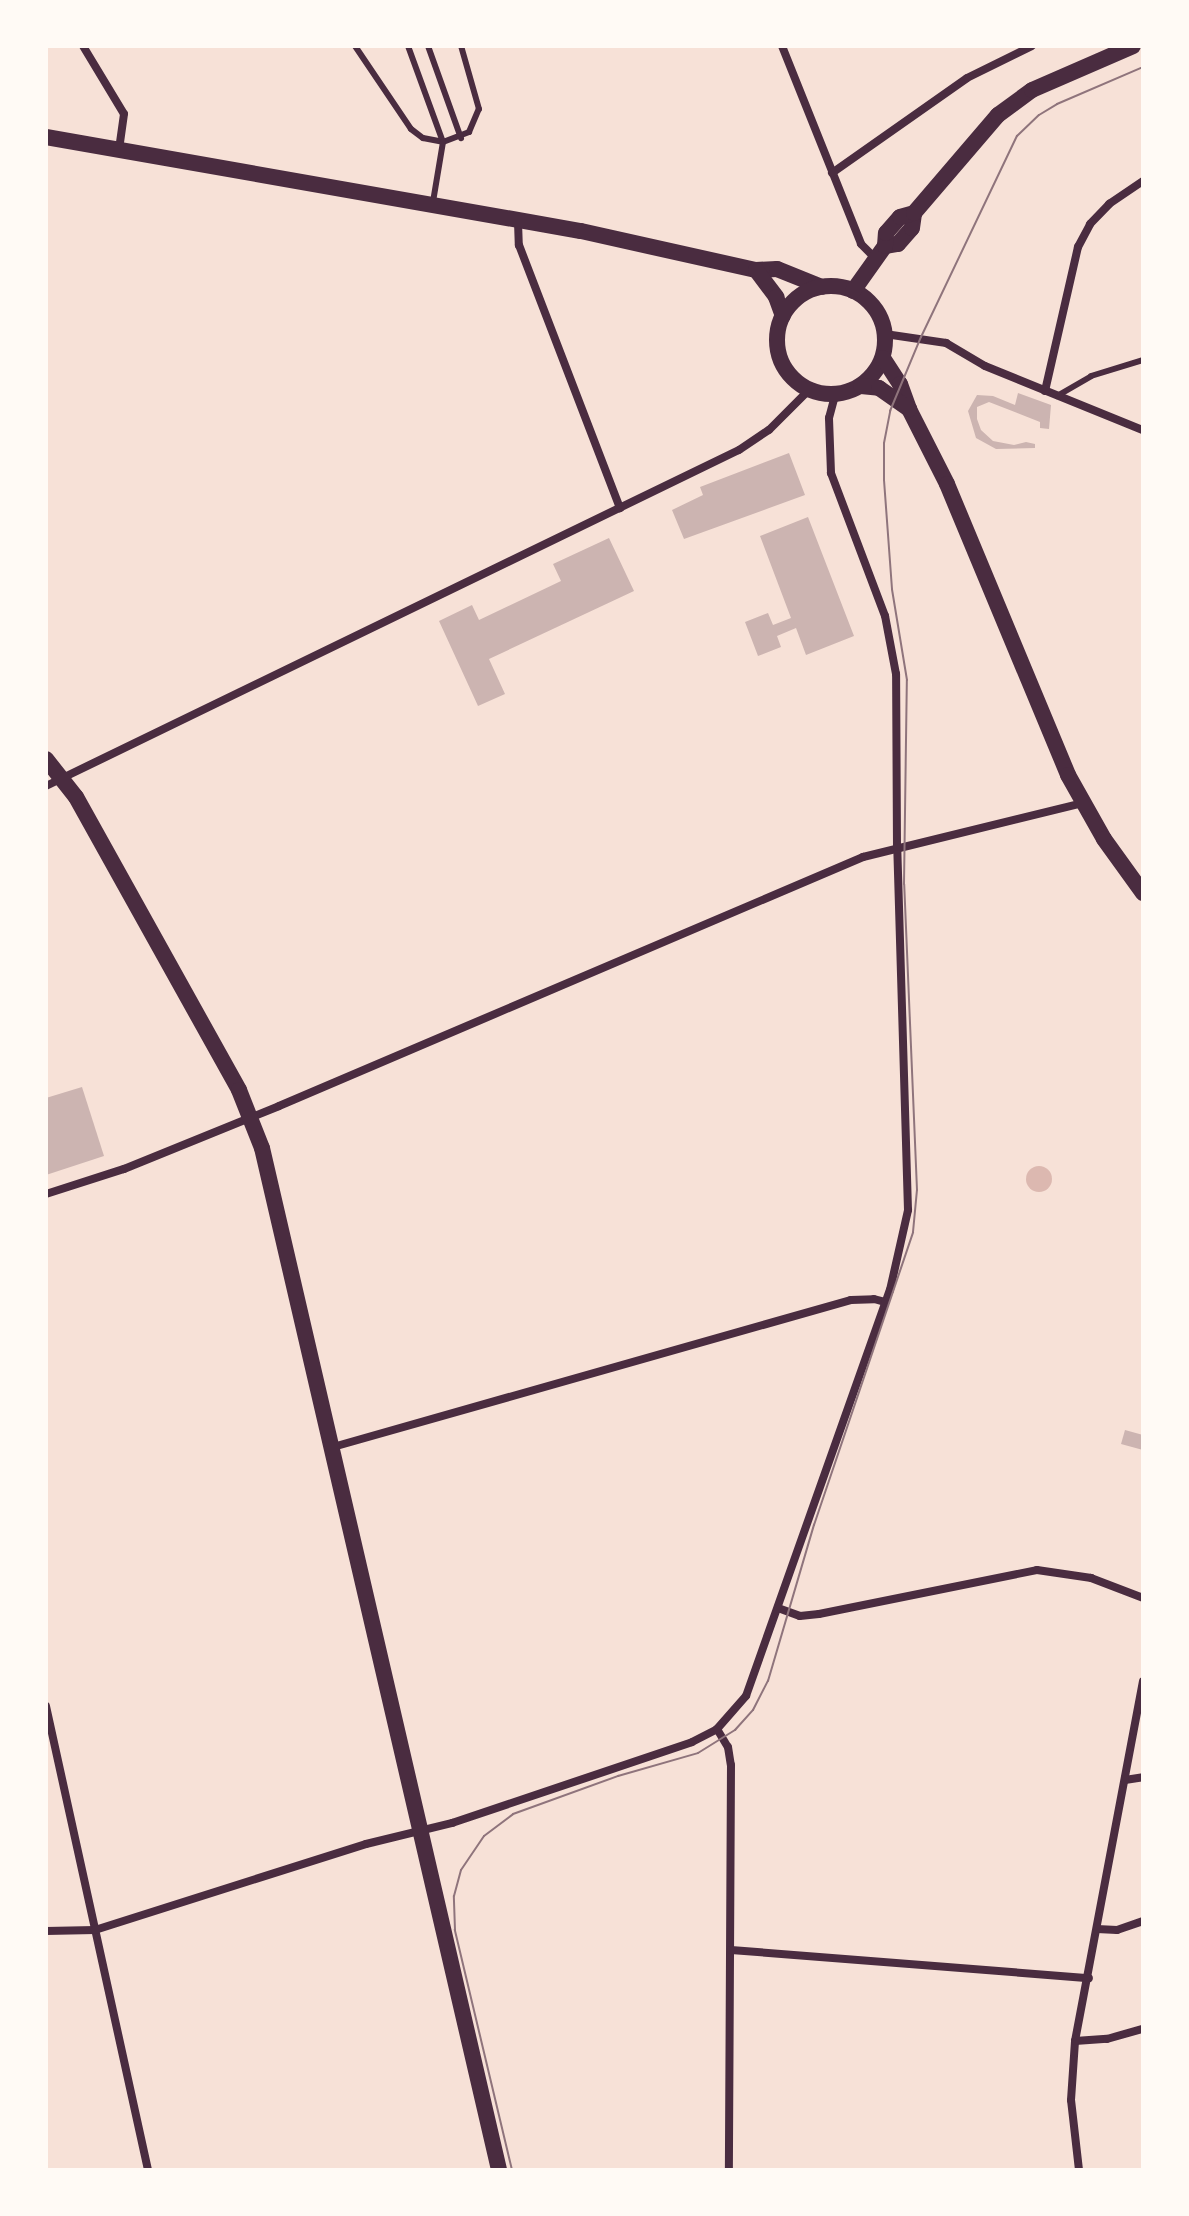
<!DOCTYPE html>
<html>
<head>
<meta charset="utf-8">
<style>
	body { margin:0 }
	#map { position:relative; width:1189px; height:2216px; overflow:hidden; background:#f7e1d7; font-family:Signika,sans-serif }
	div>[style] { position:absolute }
	.water>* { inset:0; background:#dcb8b0 }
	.round { border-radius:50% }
	.building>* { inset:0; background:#ccb4b1 }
	.service>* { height:6px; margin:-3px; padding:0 3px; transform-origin:3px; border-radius:3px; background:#4a2c40 }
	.minor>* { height:8px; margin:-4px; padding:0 4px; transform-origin:4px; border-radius:4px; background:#4a2c40 }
	.secondary>* { height:16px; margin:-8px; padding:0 8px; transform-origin:8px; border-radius:8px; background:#4a2c40 }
	.secondary>.ring { margin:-8px; padding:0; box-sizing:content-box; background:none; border:16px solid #4a2c40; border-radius:50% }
	.tram>* { height:2px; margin:-1px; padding:0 1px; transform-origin:1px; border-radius:1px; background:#8f747c }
	span { translate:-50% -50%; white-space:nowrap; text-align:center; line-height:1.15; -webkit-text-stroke:8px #fffaf5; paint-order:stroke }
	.frame { position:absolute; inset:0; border:48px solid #fffaf5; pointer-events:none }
</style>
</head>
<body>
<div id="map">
	<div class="water">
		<i class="round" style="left:1026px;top:1166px;width:26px;height:26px"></i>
	</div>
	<div class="building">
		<i style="clip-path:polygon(1018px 393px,1051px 405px,1049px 429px,1040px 428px,1040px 422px,989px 402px,977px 407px,977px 419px,981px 430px,993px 441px,1014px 445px,1026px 442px,1035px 444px,1035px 448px,996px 449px,976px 438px,968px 411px,977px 395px,993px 396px,1015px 405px)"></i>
		<i style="clip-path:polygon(789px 453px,805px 495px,684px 539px,672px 510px,703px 495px,700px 487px)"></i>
		<i style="clip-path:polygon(808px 517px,854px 636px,806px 655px,796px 628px,777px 636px,781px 647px,758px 656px,745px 622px,768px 613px,773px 625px,791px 618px,760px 536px)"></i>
		<i style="clip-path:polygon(609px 538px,634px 591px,489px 659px,505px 694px,478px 706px,439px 621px,472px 605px,479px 620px,561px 581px,553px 564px)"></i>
		<i style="clip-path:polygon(82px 1087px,104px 1156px,46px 1175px,46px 1098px)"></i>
		<i style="clip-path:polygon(1125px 1430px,1143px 1435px,1143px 1450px,1121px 1444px)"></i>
	</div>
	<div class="service">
		<i style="left:355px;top:46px;width:100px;rotate:56deg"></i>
		<i style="left:411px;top:129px;width:15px;rotate:37deg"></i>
		<i style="left:423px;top:138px;width:20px;rotate:11deg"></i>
		<i style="left:443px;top:142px;width:28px;rotate:-21deg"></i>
		<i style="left:469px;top:132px;width:25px;rotate:-67deg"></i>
		<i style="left:479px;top:109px;width:66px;rotate:-105.9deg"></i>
		<i style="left:408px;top:46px;width:102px;rotate:70deg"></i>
		<i style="left:443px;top:142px;width:61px;rotate:99.5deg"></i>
		<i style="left:428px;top:46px;width:98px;rotate:70.3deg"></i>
		<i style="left:1057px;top:396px;width:39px;rotate:-30deg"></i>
		<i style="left:1091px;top:376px;width:54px;rotate:-17.1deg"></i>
	</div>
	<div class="minor">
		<i style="left:83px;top:46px;width:79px;rotate:58.9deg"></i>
		<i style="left:124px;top:114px;width:35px;rotate:98deg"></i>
		<i style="left:782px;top:46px;width:213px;rotate:68.2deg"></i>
		<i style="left:861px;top:244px;width:20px;rotate:45deg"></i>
		<i style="left:832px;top:173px;width:165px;rotate:-35.1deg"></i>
		<i style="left:967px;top:78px;width:72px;rotate:-26.2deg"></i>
		<i style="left:518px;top:222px;width:23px;rotate:88deg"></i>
		<i style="left:519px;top:245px;width:282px;rotate:69deg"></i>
		<i style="left:885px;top:334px;width:62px;rotate:8.4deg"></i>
		<i style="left:946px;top:343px;width:45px;rotate:30.5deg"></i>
		<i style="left:985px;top:366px;width:170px;rotate:22.1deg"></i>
		<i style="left:1045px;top:391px;width:148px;rotate:-77.1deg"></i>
		<i style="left:1078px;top:247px;width:26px;rotate:-62deg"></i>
		<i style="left:1090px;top:224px;width:28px;rotate:-46deg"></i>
		<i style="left:1109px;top:204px;width:41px;rotate:-34.1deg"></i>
		<i style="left:46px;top:786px;width:770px;rotate:-25.87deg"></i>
		<i style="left:739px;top:450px;width:36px;rotate:-34deg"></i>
		<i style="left:769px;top:430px;width:57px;rotate:-45deg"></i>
		<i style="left:46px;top:1194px;width:82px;rotate:-17.8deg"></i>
		<i style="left:124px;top:1169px;width:167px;rotate:-22.1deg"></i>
		<i style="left:279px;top:1106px;width:635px;rotate:-23.09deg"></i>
		<i style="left:863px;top:857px;width:227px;rotate:-13.8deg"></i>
		<i style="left:333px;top:1447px;width:538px;rotate:-15.84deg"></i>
		<i style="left:851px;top:1300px;width:23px;rotate:-2deg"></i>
		<i style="left:874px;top:1299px;width:11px;rotate:15deg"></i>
		<i style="left:778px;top:1608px;width:23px;rotate:20deg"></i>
		<i style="left:800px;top:1616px;width:19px;rotate:-6deg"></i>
		<i style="left:819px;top:1614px;width:222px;rotate:-11.4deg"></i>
		<i style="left:1037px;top:1570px;width:55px;rotate:8.4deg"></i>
		<i style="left:1091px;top:1578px;width:56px;rotate:21deg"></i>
		<i style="left:46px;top:1706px;width:475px;rotate:77.6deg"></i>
		<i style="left:717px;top:1729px;width:21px;rotate:59deg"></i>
		<i style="left:728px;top:1747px;width:18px;rotate:81deg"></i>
		<i style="left:731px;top:1765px;width:405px;rotate:90.3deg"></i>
		<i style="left:1125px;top:1780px;width:18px;rotate:-9deg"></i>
		<i style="left:1097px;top:1929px;width:20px;rotate:3deg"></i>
		<i style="left:1117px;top:1930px;width:28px;rotate:-19deg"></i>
		<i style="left:46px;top:1931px;width:49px;rotate:-1.2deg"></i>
		<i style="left:95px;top:1930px;width:284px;rotate:-17.6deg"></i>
		<i style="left:366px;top:1844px;width:89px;rotate:-13.7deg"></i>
		<i style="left:452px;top:1823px;width:253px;rotate:-18.6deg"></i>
		<i style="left:692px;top:1742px;width:28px;rotate:-27deg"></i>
		<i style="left:717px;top:1729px;width:44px;rotate:-48.7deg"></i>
		<i style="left:746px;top:1696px;width:431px;rotate:-70.5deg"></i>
		<i style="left:890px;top:1290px;width:82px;rotate:-77.3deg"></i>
		<i style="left:908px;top:1210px;width:363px;rotate:-91.7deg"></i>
		<i style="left:897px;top:847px;width:173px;rotate:-90.3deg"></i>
		<i style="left:896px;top:674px;width:59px;rotate:-100.7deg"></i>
		<i style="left:885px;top:616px;width:153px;rotate:-110.7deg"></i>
		<i style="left:831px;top:473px;width:55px;rotate:-92.1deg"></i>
		<i style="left:829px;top:418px;width:24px;rotate:-75deg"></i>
		<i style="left:731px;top:1950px;width:359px;rotate:4.5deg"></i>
		<i style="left:1075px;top:2041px;width:32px;rotate:-4deg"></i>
		<i style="left:1107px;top:2039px;width:37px;rotate:-16deg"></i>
		<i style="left:1079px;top:2170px;width:70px;rotate:-96.5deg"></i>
		<i style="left:1071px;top:2100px;width:59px;rotate:-86.1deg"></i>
		<i style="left:1075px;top:2041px;width:366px;rotate:-79.3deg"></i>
	</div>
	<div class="secondary">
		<i style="left:46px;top:137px;width:543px;rotate:9.97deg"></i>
		<i style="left:581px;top:231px;width:179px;rotate:12.6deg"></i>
		<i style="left:885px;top:246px;width:13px;rotate:-9deg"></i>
		<i style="left:898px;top:244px;width:21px;rotate:-49deg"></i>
		<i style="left:912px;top:228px;width:15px;rotate:-82deg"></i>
		<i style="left:756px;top:270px;width:21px;rotate:-3deg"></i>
		<i style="left:777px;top:269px;width:48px;rotate:21.8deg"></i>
		<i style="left:756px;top:270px;width:34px;rotate:53deg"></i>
		<i style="left:776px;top:297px;width:20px;rotate:70deg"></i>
		<i class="ring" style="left:777px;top:286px;width:92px;height:92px"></i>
		<i style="left:853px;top:291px;width:55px;rotate:-54.6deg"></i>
		<i style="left:885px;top:246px;width:13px;rotate:-86deg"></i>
		<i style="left:886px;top:233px;width:21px;rotate:-49deg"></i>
		<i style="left:900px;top:217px;width:15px;rotate:-16deg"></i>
		<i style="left:914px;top:213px;width:129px;rotate:-49.4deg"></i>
		<i style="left:998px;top:115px;width:42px;rotate:-36.3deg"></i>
		<i style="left:1032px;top:90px;width:110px;rotate:-23.5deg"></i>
		<i style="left:883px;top:358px;width:31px;rotate:57deg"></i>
		<i style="left:900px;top:384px;width:27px;rotate:70deg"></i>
		<i style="left:909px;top:409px;width:84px;rotate:63.1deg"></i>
		<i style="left:947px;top:484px;width:315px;rotate:67.4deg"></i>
		<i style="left:1068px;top:775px;width:73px;rotate:60.6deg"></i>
		<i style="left:1104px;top:839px;width:67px;rotate:54.2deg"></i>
		<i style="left:861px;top:386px;width:18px;rotate:6deg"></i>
		<i style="left:879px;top:388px;width:37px;rotate:35deg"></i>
		<i style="left:46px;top:759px;width:48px;rotate:51.7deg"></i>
		<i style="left:76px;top:797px;width:335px;rotate:60.9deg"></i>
		<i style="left:239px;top:1090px;width:62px;rotate:68.4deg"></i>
		<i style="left:262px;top:1148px;width:1049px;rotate:76.94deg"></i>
	</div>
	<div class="tram">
		<i style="left:512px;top:2170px;width:247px;rotate:-103.4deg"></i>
		<i style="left:455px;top:1930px;width:34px;rotate:-92deg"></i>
		<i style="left:454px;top:1896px;width:27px;rotate:-75deg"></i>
		<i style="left:461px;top:1870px;width:41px;rotate:-55.9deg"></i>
		<i style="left:484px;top:1836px;width:36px;rotate:-37deg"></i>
		<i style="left:513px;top:1814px;width:112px;rotate:-19.9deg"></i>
		<i style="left:618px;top:1776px;width:83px;rotate:-16deg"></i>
		<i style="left:698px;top:1753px;width:44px;rotate:-31.9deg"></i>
		<i style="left:735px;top:1730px;width:27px;rotate:-48deg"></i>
		<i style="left:753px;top:1710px;width:33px;rotate:-63deg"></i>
		<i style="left:768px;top:1681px;width:163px;rotate:-73.6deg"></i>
		<i style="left:814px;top:1525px;width:309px;rotate:-71.3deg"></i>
		<i style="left:913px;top:1232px;width:42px;rotate:-84.6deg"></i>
		<i style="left:917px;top:1190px;width:306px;rotate:-92.4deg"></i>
		<i style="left:904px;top:884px;width:204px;rotate:-89.2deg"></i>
		<i style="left:907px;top:680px;width:92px;rotate:-99.4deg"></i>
		<i style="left:892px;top:589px;width:109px;rotate:-94.2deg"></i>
		<i style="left:884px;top:480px;width:37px;rotate:-90deg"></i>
		<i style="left:884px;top:443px;width:33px;rotate:-79deg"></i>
		<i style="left:890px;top:411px;width:80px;rotate:-67.3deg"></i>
		<i style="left:921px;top:337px;width:223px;rotate:-64.5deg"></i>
		<i style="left:1017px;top:136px;width:30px;rotate:-44deg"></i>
		<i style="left:1039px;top:115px;width:21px;rotate:-31deg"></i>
		<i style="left:1057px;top:104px;width:94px;rotate:-23.3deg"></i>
	</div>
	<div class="frame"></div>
</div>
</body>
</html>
